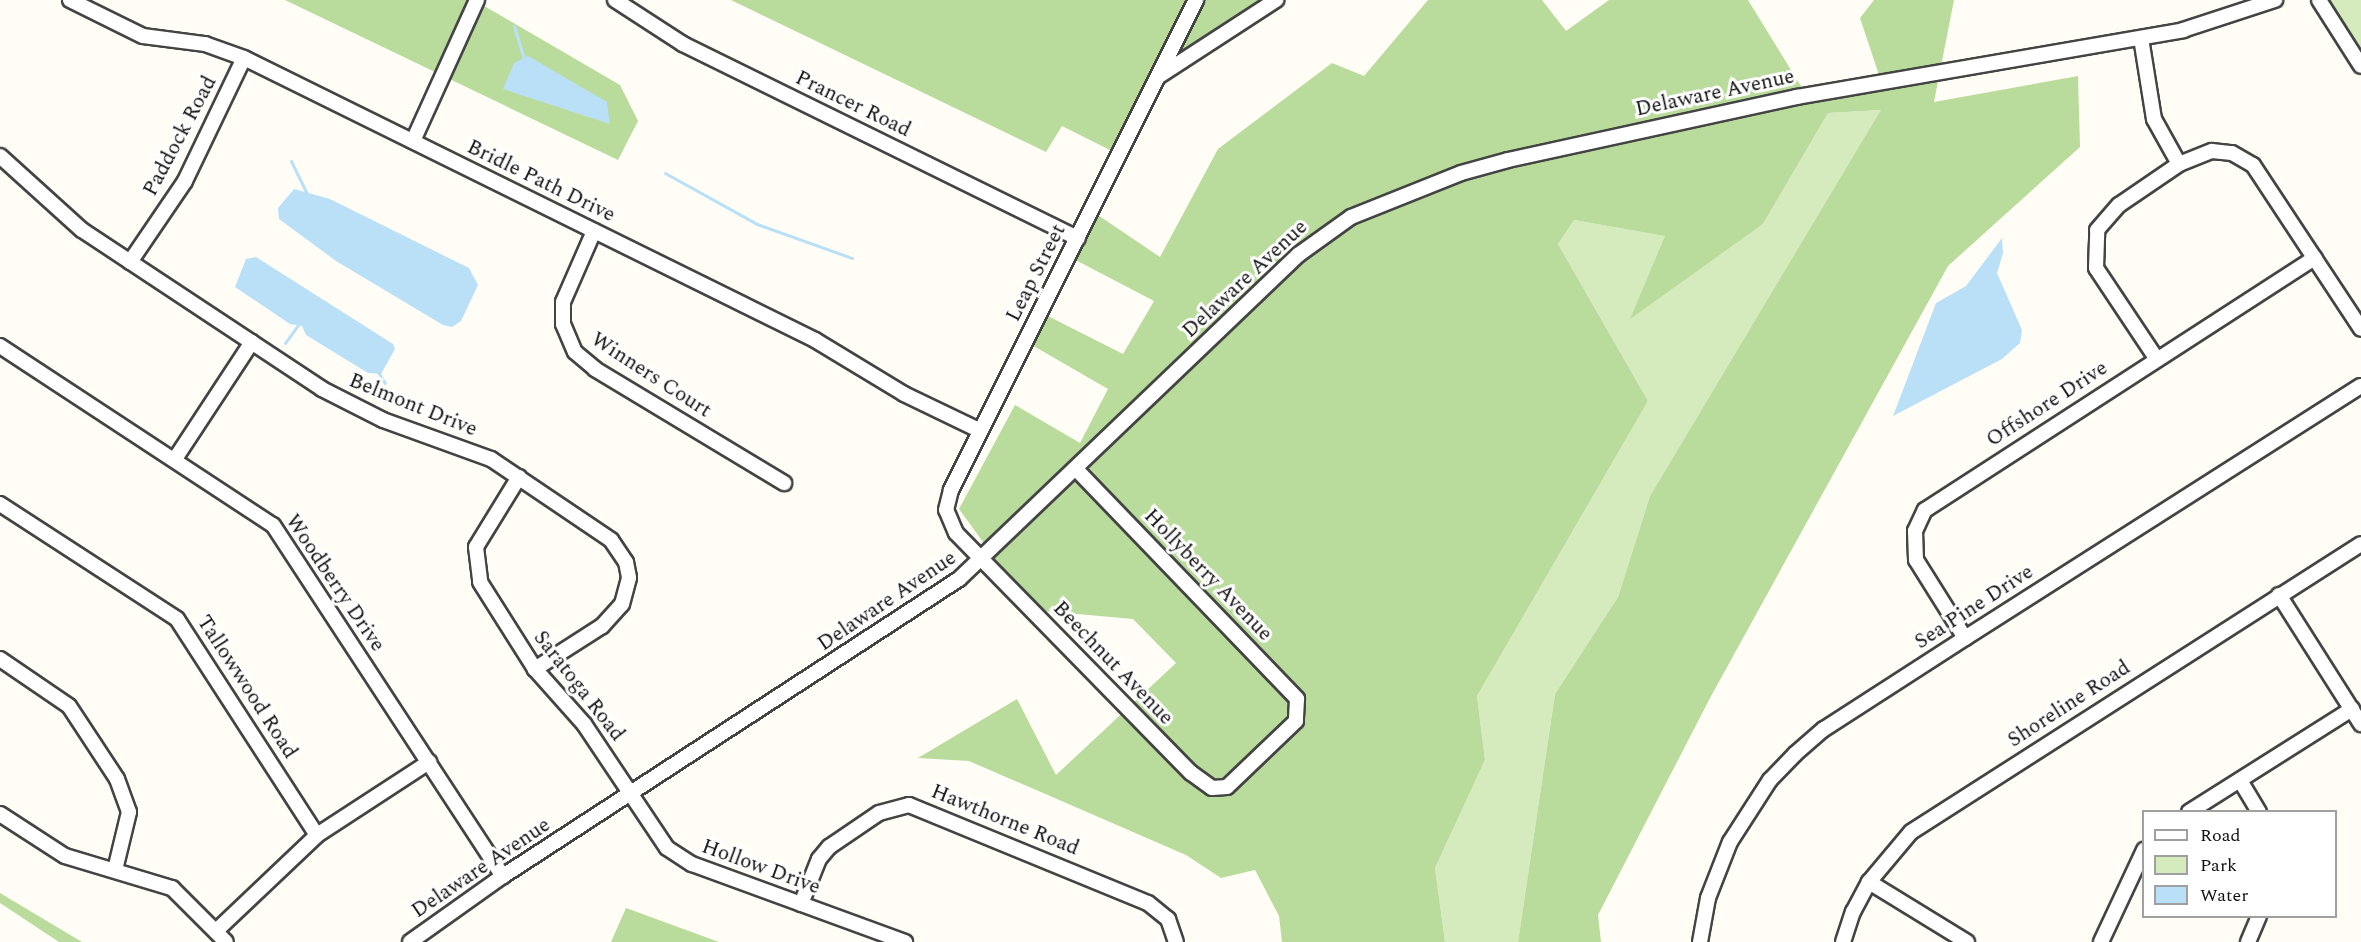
<!DOCTYPE html>
<html>
<head>
<meta charset="utf-8">
<style>
	body { margin:0 }
	#map { position:relative; width:2361px; height:942px; overflow:hidden; background:#fffdf5; font-family:Spectral,serif }
	div>[style] { position:absolute }
	.green>* { inset:0; background:#d5ebbd }
	.forest>* { inset:0; background:#b9dc9c }
	.water>* { inset:0; background:#b9e0f7 }
	.stream>* { height:3px; margin:-1.5px; padding:0 1.5px; transform-origin:1.5px; border-radius:1.5px; background:#b9e0f7 }
	.roads { filter:drop-shadow(2px 0 #444) drop-shadow(-2px 0 #444) drop-shadow(0 2px #444) drop-shadow(0 -2px #444) }
	.minor>* { height:14px; margin:-7px; padding:0 7px; transform-origin:7px; border-radius:7px; background:#fff }
	span { translate:-50% -50%; white-space:nowrap; text-align:center; line-height:1.15; -webkit-text-stroke:6px #fff; paint-order:stroke }
	.street-label { font-size:21px; color:#111 }
	.legend { position:absolute; left:2142px; top:810px; width:195px; height:108px; box-sizing:border-box; background:#fff; border:2px solid #a0a0a0; margin:0; padding:8px 10px; list-style:none; font-size:18px; color:#111 }
	.legend li { display:flex; align-items:center; gap:12px; height:30px }
	.legend b { width:30px; border:2px solid #a0a0a0 }
</style>
</head>
<body>
<div id="map">
	<div class="green">
		<i style="clip-path:polygon(2319px 0,2361px 0,2361px 66px)"></i>
		<i style="clip-path:polygon(1882px 110px,1650px 496px,1618px 597px,1555px 694px,1518px 942px,1445px 942px,1435px 868px,1485px 760px,1477px 696px,1648px 401px,1558px 244px,1574px 220px,1666px 236px,1631px 317px,1763px 224px,1828px 113px)"></i>
	</div>
	<div class="forest">
		<i style="clip-path:polygon(285px 0,474px 0,620px 85px,638px 121px,618px 160px)"></i>
		<i style="clip-path:polygon(731px 0,1277px 0,1153px 80px,1116px 153px,1062px 126px,1046px 152px)"></i>
		<i style="clip-path:polygon(1428px 0,1542px 0,1566px 31px,1609px 0,1748px 0,1807px 96px,1881px 81px,1860px 18px,1874px 0,1954px 0,1934px 102px,2078px 76px,2080px 147px,1948px 266px,1710px 698px,1598px 915px,1601px 942px,1518px 942px,1555px 694px,1618px 597px,1650px 496px,1881px 110px,1828px 113px,1763px 224px,1630px 319px,1665px 236px,1574px 220px,1558px 244px,1648px 401px,1477px 696px,1485px 760px,1435px 868px,1445px 942px,1282px 942px,1279px 916px,1255px 870px,1221px 878px,1186px 855px,969px 761px,918px 758px,1017px 699px,1056px 775px,1176px 663px,1133px 619px,1033px 610px,983px 557px,983px 542px,959px 509px,1015px 405px,1080px 443px,1108px 389px,1025px 341px,1038px 311px,1123px 354px,1154px 301px,1066px 255px,1089px 209px,1160px 257px,1218px 149px,1332px 63px,1364px 76px)"></i>
		<i style="clip-path:polygon(0 893px,82px 942px,59px 942px,0 903px)"></i>
		<i style="clip-path:polygon(626px 908px,719px 942px,611px 942px)"></i>
	</div>
	<div class="water">
		<i style="clip-path:polygon(528px 56px,607px 102px,610px 124px,503px 89px,514px 63px)"></i>
		<i style="clip-path:polygon(294px 189px,330px 199px,469px 268px,478px 285px,461px 321px,452px 327px,443px 325px,336px 261px,279px 219px,278px 208px)"></i>
		<i style="clip-path:polygon(2002px 238px,2003px 253px,1997px 273px,2022px 330px,2020px 343px,2002px 359px,1893px 416px,1936px 303px,1966px 286px)"></i>
		<i style="clip-path:polygon(256px 257px,393px 344px,395px 349px,381px 374px,368px 373px,306px 335px,302px 326px,290px 324px,235px 287px,246px 259px)"></i>
	</div>
	<div class="stream">
		<i style="left:514px;top:26px;width:34px;rotate:73deg"></i>
		<i style="left:291px;top:161px;width:37px;rotate:64deg"></i>
		<i style="left:665px;top:173px;width:105px;rotate:29deg"></i>
		<i style="left:757px;top:224px;width:101px;rotate:19.7deg"></i>
		<i style="left:285px;top:343px;width:26px;rotate:-54deg"></i>
		<i style="left:378px;top:372px;width:13px;rotate:58deg"></i>
	</div>
	<div class="roads">
		<div class="minor">
			<i style="left:70px;top:0;width:81px;rotate:26.3deg"></i>
			<i style="left:143px;top:36px;width:63px;rotate:7.4deg"></i>
			<i style="left:205px;top:44px;width:41px;rotate:19.7deg"></i>
			<i style="left:244px;top:58px;width:637px;rotate:26.28deg"></i>
			<i style="left:815px;top:340px;width:104px;rotate:31.2deg"></i>
			<i style="left:904px;top:394px;width:85px;rotate:25.7deg"></i>
			<i style="left:615px;top:0;width:81px;rotate:32.9deg"></i>
			<i style="left:683px;top:44px;width:440px;rotate:26.2deg"></i>
			<i style="left:2319px;top:0;width:78px;rotate:57.5deg"></i>
			<i style="left:2141px;top:38px;width:82px;rotate:80.9deg"></i>
			<i style="left:2154px;top:119px;width:51px;rotate:60.9deg"></i>
			<i style="left:1159px;top:76px;width:140px;rotate:-33deg"></i>
			<i style="left:413px;top:141px;width:155px;rotate:-65.6deg"></i>
			<i style="left:0;top:156px;width:110px;rotate:42.1deg"></i>
			<i style="left:82px;top:230px;width:288px;rotate:33.5deg"></i>
			<i style="left:322px;top:389px;width:68px;rotate:26.9deg"></i>
			<i style="left:383px;top:420px;width:115px;rotate:19.9deg"></i>
			<i style="left:491px;top:459px;width:145px;rotate:34deg"></i>
			<i style="left:611px;top:540px;width:27px;rotate:56deg"></i>
			<i style="left:626px;top:562px;width:16px;rotate:79deg"></i>
			<i style="left:629px;top:578px;width:27px;rotate:105deg"></i>
			<i style="left:622px;top:604px;width:30px;rotate:132deg"></i>
			<i style="left:602px;top:626px;width:80px;rotate:147.3deg"></i>
			<i style="left:594px;top:231px;width:77px;rotate:113.6deg"></i>
			<i style="left:563px;top:302px;width:22px;rotate:90deg"></i>
			<i style="left:563px;top:324px;width:30px;rotate:67deg"></i>
			<i style="left:575px;top:352px;width:26px;rotate:40deg"></i>
			<i style="left:595px;top:369px;width:221px;rotate:31.1deg"></i>
			<i style="left:130px;top:262px;width:98px;rotate:-55.8deg"></i>
			<i style="left:185px;top:181px;width:136px;rotate:-64.4deg"></i>
			<i style="left:0;top:346px;width:326px;rotate:33.3deg"></i>
			<i style="left:273px;top:525px;width:420px;rotate:56.8deg"></i>
			<i style="left:2156px;top:358px;width:108px;rotate:-123.7deg"></i>
			<i style="left:2096px;top:268px;width:38px;rotate:-88deg"></i>
			<i style="left:2097px;top:230px;width:33px;rotate:-49deg"></i>
			<i style="left:2119px;top:205px;width:73px;rotate:-34.3deg"></i>
			<i style="left:2179px;top:164px;width:35px;rotate:-22deg"></i>
			<i style="left:2212px;top:151px;width:20px;rotate:6deg"></i>
			<i style="left:2232px;top:153px;width:24px;rotate:30deg"></i>
			<i style="left:2253px;top:165px;width:196px;rotate:56.6deg"></i>
			<i style="left:175px;top:459px;width:140px;rotate:-56.7deg"></i>
			<i style="left:1076px;top:469px;width:319px;rotate:46.1deg"></i>
			<i style="left:1297px;top:699px;width:22px;rotate:93deg"></i>
			<i style="left:1296px;top:721px;width:95px;rotate:136.3deg"></i>
			<i style="left:1227px;top:787px;width:15px;rotate:176deg"></i>
			<i style="left:1212px;top:788px;width:26px;rotate:-144deg"></i>
			<i style="left:1191px;top:773px;width:336px;rotate:-134.4deg"></i>
			<i style="left:956px;top:533px;width:25px;rotate:-113deg"></i>
			<i style="left:946px;top:510px;width:21px;rotate:-76deg"></i>
			<i style="left:951px;top:490px;width:548px;rotate:-63.43deg"></i>
			<i style="left:519px;top:477px;width:82px;rotate:121.6deg"></i>
			<i style="left:476px;top:547px;width:35px;rotate:83deg"></i>
			<i style="left:480px;top:582px;width:103px;rotate:57.7deg"></i>
			<i style="left:535px;top:669px;width:74px;rotate:48.3deg"></i>
			<i style="left:584px;top:724px;width:149px;rotate:56.2deg"></i>
			<i style="left:667px;top:848px;width:30px;rotate:33deg"></i>
			<i style="left:692px;top:864px;width:227px;rotate:20.1deg"></i>
			<i style="left:0;top:504px;width:211px;rotate:33deg"></i>
			<i style="left:177px;top:619px;width:257px;rotate:57.1deg"></i>
			<i style="left:2279px;top:595px;width:153px;rotate:57.6deg"></i>
			<i style="left:1965px;top:638px;width:92px;rotate:-122.1deg"></i>
			<i style="left:1916px;top:560px;width:29px;rotate:-92deg"></i>
			<i style="left:1915px;top:531px;width:23px;rotate:-65deg"></i>
			<i style="left:1925px;top:510px;width:464px;rotate:-32.9deg"></i>
			<i style="left:0;top:659px;width:83px;rotate:34.3deg"></i>
			<i style="left:69px;top:706px;width:87px;rotate:56.7deg"></i>
			<i style="left:117px;top:779px;width:35px;rotate:70deg"></i>
			<i style="left:129px;top:812px;width:60px;rotate:103.6deg"></i>
			<i style="left:2241px;top:782px;width:35px;rotate:59deg"></i>
			<i style="left:2189px;top:812px;width:193px;rotate:-32.3deg"></i>
			<i style="left:0;top:814px;width:77px;rotate:32.9deg"></i>
			<i style="left:65px;top:856px;width:112px;rotate:16.7deg"></i>
			<i style="left:172px;top:888px;width:76px;rotate:45deg"></i>
			<i style="left:1869px;top:882px;width:115px;rotate:31.5deg"></i>
			<i style="left:801px;top:904px;width:48px;rotate:-68.2deg"></i>
			<i style="left:819px;top:859px;width:16px;rotate:-50deg"></i>
			<i style="left:829px;top:847px;width:60px;rotate:-34.2deg"></i>
			<i style="left:879px;top:813px;width:31px;rotate:-15deg"></i>
			<i style="left:909px;top:805px;width:258px;rotate:22.3deg"></i>
			<i style="left:1148px;top:903px;width:26px;rotate:39deg"></i>
			<i style="left:1168px;top:919px;width:24px;rotate:71deg"></i>
			<i style="left:216px;top:931px;width:139px;rotate:-43.5deg"></i>
			<i style="left:317px;top:835px;width:134px;rotate:-33.1deg"></i>
			<i style="left:410px;top:942px;width:114px;rotate:-35.4deg"></i>
			<i style="left:503px;top:876px;width:544px;rotate:-33.08deg"></i>
			<i style="left:959px;top:579px;width:469px;rotate:-43.7deg"></i>
			<i style="left:1298px;top:255px;width:65px;rotate:-35.6deg"></i>
			<i style="left:1351px;top:217px;width:118px;rotate:-21.8deg"></i>
			<i style="left:1461px;top:173px;width:49px;rotate:-15.5deg"></i>
			<i style="left:1508px;top:160px;width:296px;rotate:-12.3deg"></i>
			<i style="left:1797px;top:97px;width:392px;rotate:-9.8deg"></i>
			<i style="left:2183px;top:30px;width:97px;rotate:-18.1deg"></i>
			<i style="left:1700px;top:942px;width:45px;rotate:-79.7deg"></i>
			<i style="left:1708px;top:898px;width:60px;rotate:-68.6deg"></i>
			<i style="left:1730px;top:842px;width:74px;rotate:-57.2deg"></i>
			<i style="left:1770px;top:780px;width:36px;rotate:-46deg"></i>
			<i style="left:1795px;top:754px;width:38px;rotate:-41deg"></i>
			<i style="left:1824px;top:729px;width:168px;rotate:-32.8deg"></i>
			<i style="left:1965px;top:638px;width:469px;rotate:-32.5deg"></i>
			<i style="left:1843px;top:942px;width:32px;rotate:-72deg"></i>
			<i style="left:1853px;top:912px;width:34px;rotate:-62deg"></i>
			<i style="left:1869px;top:882px;width:65px;rotate:-50deg"></i>
			<i style="left:1911px;top:832px;width:534px;rotate:-32.62deg"></i>
			<i style="left:2101px;top:942px;width:102px;rotate:-64.9deg"></i>
			<i style="left:2248px;top:942px;width:28px;rotate:-67deg"></i>
		</div>
	</div>
	<div class="street-label">
		<span style="left:1715px;top:93px;rotate:-12deg">Delaware Avenue</span>
		<span style="left:853px;top:104px;rotate:26deg">Prancer Road</span>
		<span style="left:180px;top:136px;rotate:-62deg">Paddock Road</span>
		<span style="left:541px;top:181px;rotate:26deg">Bridle Path Drive</span>
		<span style="left:1036px;top:273px;rotate:-63deg">Leap Street</span>
		<span style="left:1245px;top:279px;rotate:-43deg">Delaware Avenue</span>
		<span style="left:651px;top:375px;rotate:33deg">Winners Court</span>
		<span style="left:2047px;top:404px;rotate:-33deg">Offshore Drive</span>
		<span style="left:413px;top:405px;rotate:22deg">Belmont Drive</span>
		<span style="left:1208px;top:575px;rotate:46deg">Hollyberry Avenue</span>
		<span style="left:335px;top:583px;rotate:56deg">Woodberry Drive</span>
		<span style="left:887px;top:601px;rotate:-34deg">Delaware Avenue</span>
		<span style="left:1974px;top:607px;rotate:-33deg">Sea Pine Drive</span>
		<span style="left:1113px;top:663px;rotate:46deg">Beechnut Avenue</span>
		<span style="left:579px;top:686px;rotate:52deg">Saratoga Road</span>
		<span style="left:247px;top:687px;rotate:57deg">Tallowwood Road</span>
		<span style="left:2069px;top:704px;rotate:-33deg">Shoreline Road</span>
		<span style="left:1005px;top:820px;rotate:22deg">Hawthorne Road</span>
		<span style="left:761px;top:867px;rotate:20deg">Hollow Drive</span>
		<span style="left:481px;top:868px;rotate:-34deg">Delaware Avenue</span>
	</div>
	<ul class="legend">
	<li><b style="height:8px;background:#fff"></b>Road</li>
	<li><b style="height:16px;background:#d5ebbd"></b>Park</li>
	<li><b style="height:16px;background:#b9e0f7"></b>Water</li>
	</ul>
</div>
</body>
</html>
